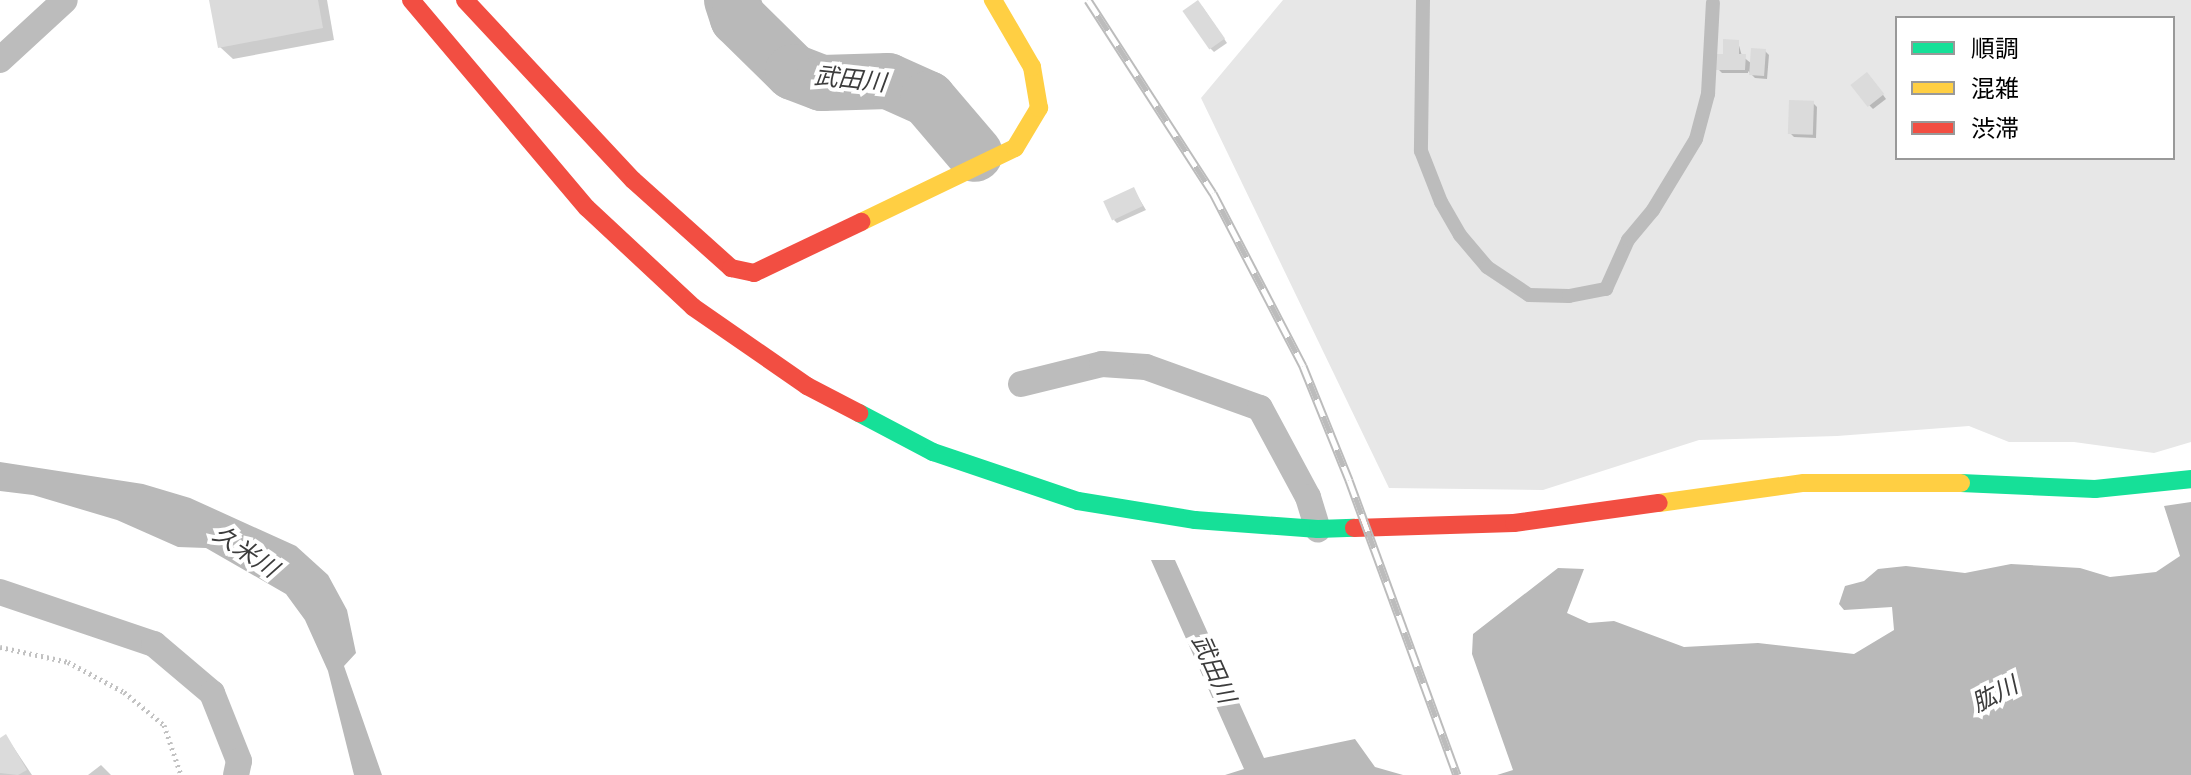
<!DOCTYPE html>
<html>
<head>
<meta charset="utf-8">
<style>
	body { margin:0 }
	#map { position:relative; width:2191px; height:775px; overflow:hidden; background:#fff; font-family:"Source Sans 3","Noto Sans JP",sans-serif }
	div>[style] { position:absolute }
	.green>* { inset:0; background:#e7e7e7 }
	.water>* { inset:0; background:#b9b9b9 }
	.shadow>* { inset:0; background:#0003 }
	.river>* { height:56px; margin:-28px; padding:0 28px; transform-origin:28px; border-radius:28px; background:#b9b9b9 }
	.building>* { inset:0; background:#dbdbdb; transform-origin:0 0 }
	.path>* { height:5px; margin-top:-2.5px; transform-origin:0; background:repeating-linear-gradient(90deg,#c2c2c2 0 2px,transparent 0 6px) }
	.lane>* { height:14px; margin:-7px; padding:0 7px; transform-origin:7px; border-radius:7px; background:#bcbcbc }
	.street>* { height:26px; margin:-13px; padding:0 13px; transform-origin:13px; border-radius:13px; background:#bcbcbc }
	.fast>* { height:18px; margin:-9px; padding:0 9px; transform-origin:9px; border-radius:9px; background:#16e098 }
	.slow>* { height:18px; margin:-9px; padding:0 9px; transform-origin:9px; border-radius:9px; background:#ffcf43 }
	.jam>* { height:18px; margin:-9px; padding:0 9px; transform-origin:9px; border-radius:9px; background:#f24e42 }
	.rail>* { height:9px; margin-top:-4.5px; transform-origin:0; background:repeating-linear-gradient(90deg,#fff 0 18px,#bcbcbc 0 36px); box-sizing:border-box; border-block:2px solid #bcbcbc }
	span { translate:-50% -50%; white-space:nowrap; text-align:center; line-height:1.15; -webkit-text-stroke:8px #fff; paint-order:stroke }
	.water-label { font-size:24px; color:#3c3c3c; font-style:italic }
	.legend { position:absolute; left:1895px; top:16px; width:280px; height:144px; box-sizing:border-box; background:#fff; border:2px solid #999; margin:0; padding:10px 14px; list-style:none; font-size:24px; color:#000 }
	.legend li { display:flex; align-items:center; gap:16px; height:40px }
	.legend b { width:40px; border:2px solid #999 }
</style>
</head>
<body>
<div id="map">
	<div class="green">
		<i style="clip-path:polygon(evenodd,1283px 0,2191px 0,2191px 442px,2154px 453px,2074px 442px,2009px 442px,1969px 426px,1837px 436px,1699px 440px,1543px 490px,1389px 488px,1201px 98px,1283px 0,1897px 18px,2173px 18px,2173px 158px,1897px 158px,1897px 18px)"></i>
	</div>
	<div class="water">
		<i style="clip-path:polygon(0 462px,143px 484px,190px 498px,296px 546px,328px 575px,347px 610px,356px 653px,344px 666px,382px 775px,354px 775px,328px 671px,305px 620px,286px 594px,206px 548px,178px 547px,117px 520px,33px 495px,0 491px)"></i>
		<i style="clip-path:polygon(2191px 502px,2191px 775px,1497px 775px,1513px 770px,1472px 654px,1473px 634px,1558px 568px,1584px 569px,1567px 613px,1589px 623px,1614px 621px,1684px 647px,1758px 643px,1854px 654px,1894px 630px,1892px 607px,1844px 610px,1839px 604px,1845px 586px,1864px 581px,1878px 569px,1906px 566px,1965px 573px,2011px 564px,2080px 568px,2110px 577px,2156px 572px,2180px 556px,2164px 506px)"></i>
		<i style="clip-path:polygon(1151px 560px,1175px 560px,1264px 758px,1355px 739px,1375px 767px,1403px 775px,1225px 775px,1244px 769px)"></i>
	</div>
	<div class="shadow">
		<i style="clip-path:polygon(212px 0,327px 0,334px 40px,233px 59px,220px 47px)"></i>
		<i style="clip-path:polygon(1202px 6px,1227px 43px,1214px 52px,1210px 48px)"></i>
		<i style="clip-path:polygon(1738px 42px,1742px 56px,1752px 64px,1765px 51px,1769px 55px,1767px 79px,1755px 78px,1748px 71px,1748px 73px,1722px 73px,1718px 69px)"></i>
		<i style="clip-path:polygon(1871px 78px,1886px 99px,1873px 109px,1869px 105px)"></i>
		<i style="clip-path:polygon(1813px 103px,1817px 107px,1816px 138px,1794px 137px,1790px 133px)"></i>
		<i style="clip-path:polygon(1134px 190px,1146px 210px,1117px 223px,1114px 220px)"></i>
		<i style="clip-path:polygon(6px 736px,32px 775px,39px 775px,0 775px,0 740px)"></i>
		<i style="clip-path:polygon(101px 765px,111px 775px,88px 775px)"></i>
	</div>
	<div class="river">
		<i style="left:732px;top:0;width:19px;rotate:72deg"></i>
		<i style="left:738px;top:18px;width:77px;rotate:44.5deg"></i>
		<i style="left:793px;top:72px;width:31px;rotate:21deg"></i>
		<i style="left:822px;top:83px;width:66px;rotate:-1.7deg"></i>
		<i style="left:888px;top:81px;width:44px;rotate:24.2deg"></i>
		<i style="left:928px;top:99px;width:72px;rotate:49.5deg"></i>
	</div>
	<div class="building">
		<i style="clip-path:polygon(209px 0,318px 0,323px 28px,218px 48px)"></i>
		<i style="left:1198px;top:0;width:47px;height:19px;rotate:55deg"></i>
		<i style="clip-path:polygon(1723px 39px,1739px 40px,1739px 54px,1746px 54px,1745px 70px,1716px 70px,1716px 54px,1723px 54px)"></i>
		<i style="left:1751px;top:48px;width:15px;height:27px;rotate:4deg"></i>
		<i style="left:1867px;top:72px;width:28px;height:21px;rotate:52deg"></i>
		<i style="left:1789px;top:100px;width:25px;height:34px;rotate:2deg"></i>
		<i style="left:1134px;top:187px;width:21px;height:34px;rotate:65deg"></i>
		<i style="clip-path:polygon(6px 734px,27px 770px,18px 775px,0 773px,0 738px)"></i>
	</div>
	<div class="path">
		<i style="left:0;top:647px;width:70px;rotate:12.4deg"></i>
		<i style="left:68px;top:662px;width:64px;rotate:28.2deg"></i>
		<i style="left:124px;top:692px;width:52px;rotate:39.5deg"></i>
		<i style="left:164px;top:725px;width:53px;rotate:71.2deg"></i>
	</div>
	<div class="lane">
		<i style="left:1423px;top:0;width:151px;rotate:90.8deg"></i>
		<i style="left:1421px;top:151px;width:55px;rotate:68.6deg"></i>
		<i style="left:1441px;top:202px;width:38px;rotate:60deg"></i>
		<i style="left:1460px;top:235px;width:42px;rotate:49.8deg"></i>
		<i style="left:1487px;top:267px;width:50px;rotate:33.7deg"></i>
		<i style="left:1529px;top:295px;width:40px;rotate:1.4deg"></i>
		<i style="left:1569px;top:296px;width:38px;rotate:-11deg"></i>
		<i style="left:1606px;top:289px;width:54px;rotate:-65.8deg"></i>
		<i style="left:1628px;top:240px;width:39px;rotate:-50deg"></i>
		<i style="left:1653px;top:210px;width:83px;rotate:-58.8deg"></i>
		<i style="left:1696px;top:139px;width:47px;rotate:-75.1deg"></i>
		<i style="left:1708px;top:94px;width:91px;rotate:-86.9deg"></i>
	</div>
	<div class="street">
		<i style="left:0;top:60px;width:88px;rotate:-42.7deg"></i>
		<i style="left:1021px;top:384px;width:83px;rotate:-13.9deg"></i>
		<i style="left:1102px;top:364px;width:44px;rotate:3.9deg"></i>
		<i style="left:1146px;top:367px;width:121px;rotate:19.8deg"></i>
		<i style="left:1260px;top:408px;width:101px;rotate:61.7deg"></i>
		<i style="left:1308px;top:497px;width:34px;rotate:73deg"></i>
		<i style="left:0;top:592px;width:163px;rotate:18.7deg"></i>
		<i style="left:154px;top:644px;width:76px;rotate:40.2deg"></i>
		<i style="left:212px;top:693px;width:73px;rotate:68.3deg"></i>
		<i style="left:239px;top:761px;width:14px;rotate:102deg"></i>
	</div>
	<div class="fast">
		<i style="left:859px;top:413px;width:84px;rotate:27.8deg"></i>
		<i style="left:933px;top:452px;width:153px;rotate:18.7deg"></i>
		<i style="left:1078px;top:501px;width:119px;rotate:9.2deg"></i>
		<i style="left:1195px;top:520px;width:123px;rotate:4.2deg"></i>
		<i style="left:1318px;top:529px;width:36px;rotate:-2deg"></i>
		<i style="left:1961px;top:483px;width:134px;rotate:2.6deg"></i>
		<i style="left:2095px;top:489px;width:97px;rotate:-5.9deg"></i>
	</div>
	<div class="slow">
		<i style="left:861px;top:222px;width:171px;rotate:-25.7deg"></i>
		<i style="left:1015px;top:148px;width:47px;rotate:-59deg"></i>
		<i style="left:1039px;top:108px;width:42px;rotate:-99.7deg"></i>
		<i style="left:1032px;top:67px;width:78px;rotate:-120.2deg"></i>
		<i style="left:1659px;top:503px;width:146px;rotate:-7.9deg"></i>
		<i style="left:1804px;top:483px;width:157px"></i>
	</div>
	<div class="jam">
		<i style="left:411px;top:0;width:272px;rotate:49.8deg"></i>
		<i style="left:587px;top:208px;width:145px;rotate:43deg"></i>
		<i style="left:693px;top:307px;width:139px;rotate:34.7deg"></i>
		<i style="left:807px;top:386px;width:59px;rotate:27.4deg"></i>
		<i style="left:465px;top:0;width:246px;rotate:47deg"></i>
		<i style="left:633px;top:180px;width:132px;rotate:41.9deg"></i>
		<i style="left:731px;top:268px;width:24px;rotate:12deg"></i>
		<i style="left:754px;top:273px;width:119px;rotate:-25.5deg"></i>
		<i style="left:1354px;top:528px;width:160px;rotate:-1.8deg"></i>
		<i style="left:1514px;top:523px;width:146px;rotate:-7.9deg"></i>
	</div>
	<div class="rail">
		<i style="left:1088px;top:0;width:230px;rotate:57.1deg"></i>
		<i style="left:1213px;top:193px;width:195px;rotate:62.5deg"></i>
		<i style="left:1303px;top:366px;width:123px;rotate:68deg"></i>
		<i style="left:1349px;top:480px;width:314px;rotate:69.9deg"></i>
	</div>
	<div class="water-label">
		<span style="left:850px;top:80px;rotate:6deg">武田川</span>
		<span style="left:245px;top:552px;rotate:34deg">久米川</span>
		<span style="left:1213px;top:669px;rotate:66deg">武田川</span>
		<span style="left:1995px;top:695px;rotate:-27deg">肱川</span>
	</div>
	<ul class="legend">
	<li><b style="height:10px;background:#16e098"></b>順調</li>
	<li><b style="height:10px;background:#ffcf43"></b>混雑</li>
	<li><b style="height:10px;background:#f24e42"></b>渋滞</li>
	</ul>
</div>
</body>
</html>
